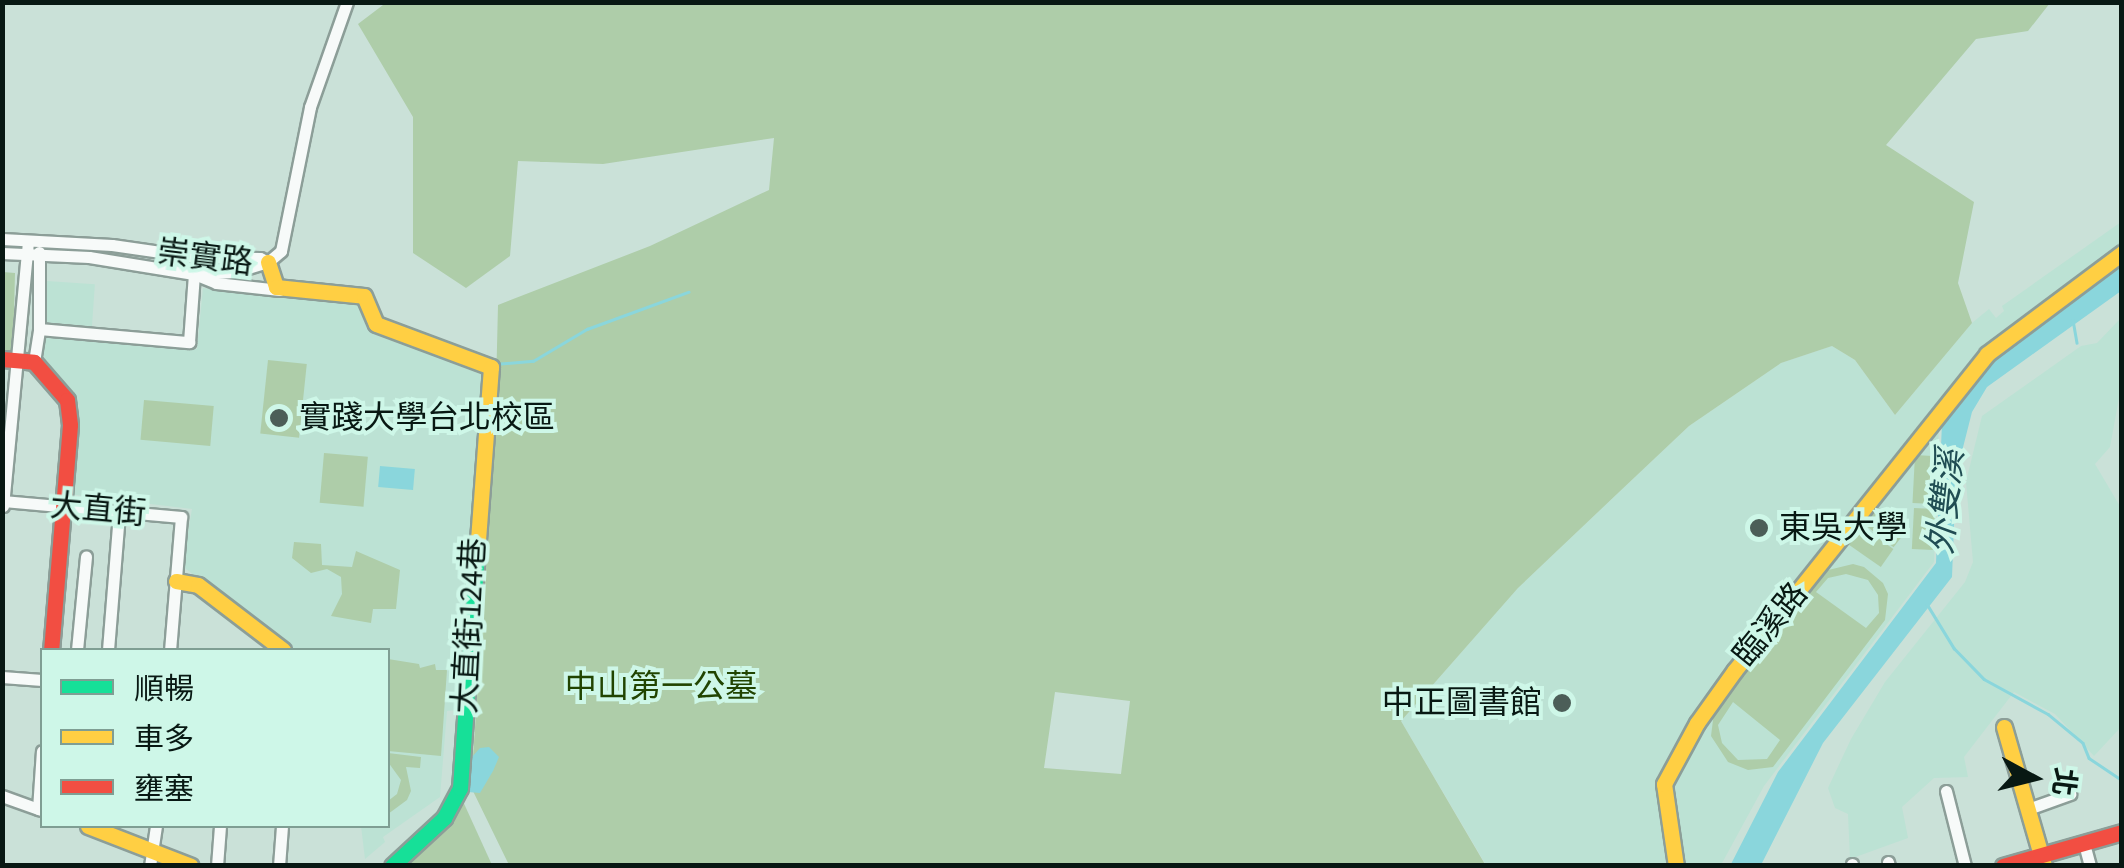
<!DOCTYPE html>
<html>
<head>
<meta charset="utf-8">
<style>
	body { margin:0 }
	#map { position:relative; width:2124px; height:868px; overflow:hidden; background:#cae1d8; font-family:"Source Sans 3","Noto Sans TC",sans-serif }
	div>[style] { position:absolute }
	.built>* { inset:0; background:#bce2d4; transform-origin:0 0 }
	.green>* { inset:0; background:#aecda9; transform-origin:0 0 }
	.water>* { inset:0; background:#8ad6dc; transform-origin:0 0 }
	.stream>* { height:2.5px; margin:-1.25px; padding:0 1.25px; transform-origin:1.25px; border-radius:1.25px; background:#8ad6dc }
	.roads { filter:drop-shadow(2px 0 #8c9e98) drop-shadow(-2px 0 #8c9e98) drop-shadow(0 2px #8c9e98) drop-shadow(0 -2px #8c9e98) }
	.street>* { height:11px; margin:-5.5px; padding:0 5.5px; transform-origin:5.5px; border-radius:5.5px; background:#f7faf9 }
	.fast>* { height:15px; margin:-7.5px; padding:0 7.5px; transform-origin:7.5px; border-radius:7.5px; background:#16e098 }
	.slow>* { height:15px; margin:-7.5px; padding:0 7.5px; transform-origin:7.5px; border-radius:7.5px; background:#ffcf43 }
	.jam>* { height:15px; margin:-7.5px; padding:0 7.5px; transform-origin:7.5px; border-radius:7.5px; background:#f24e42 }
	.dots>* { width:28px; height:28px; translate:-50% -50%; box-sizing:border-box; border:5px solid #cef7e8; border-radius:50% }
	span { translate:-50% -50%; white-space:nowrap; text-align:center; line-height:1.15; -webkit-text-stroke:8px #cef7e8; paint-order:stroke }
	.street-label { font-size:32px; color:#081813 }
	.poi-label { font-size:32px; color:#081813 }
	.left { translate:0 -50%; text-align:left }
	.right { translate:-100% -50%; text-align:right }
	.park-label { font-size:32px; color:#214401 }
	.water-label { font-size:35px; color:#204d53; font-style:italic }
	.frame { position:absolute; inset:0; border:5px solid #081813; pointer-events:none }
	.legend { position:absolute; left:40px; top:648px; width:350px; height:180px; box-sizing:border-box; background:#cef7e8; border:2px solid #7f9e93; margin:0; padding:12px 18px; list-style:none; font-size:30px; color:#081813 }
	.legend li { display:flex; align-items:center; gap:20px; height:50px }
	.legend b { width:50px; border:2px solid #7f9e93 }
	.north { position:absolute; left:1984px; top:728px; width:100px; height:100px; -webkit-text-stroke:8px #cef7e8; paint-order:stroke; rotate:97deg; font-size:28px; font-weight:700; line-height:40px; text-align:center; color:#081813 }
	.north::after { content:''; display:block; margin:auto; width:35px; height:45px; background:#081813; clip-path:polygon(50% 0,100% 100%,50% 72%,0 100%) }
</style>
</head>
<body>
<div id="map">
	<div class="built">
		<i style="clip-path:polygon(2121px 222px,2121px 259px,1939px 424px,1934px 562px,1764px 786px,1721px 865px,1486px 865px,1401px 721px,1518px 588px,1689px 426px,1781px 363px,1832px 346px,1855px 360px,1895px 415px,1972px 323px,1989px 309px,1996px 318px,2004px 311px,2002px 306px)"></i>
		<i style="left:47px;top:281px;width:48px;height:44px;rotate:4deg"></i>
		<i style="clip-path:polygon(203px 288px,367px 305px,376px 329px,417px 348px,485px 365px,459px 710px,447px 711px,440px 797px,383px 837px,385px 842px,365px 859px,361px 826px,388px 826px,388px 650px,293px 650px,182px 566px,192px 509px,68px 494px,79px 405px,40px 361px,43px 333px,197px 349px)"></i>
		<i style="clip-path:polygon(2121px 318px,2121px 387px,2110px 447px,2095px 464px,2121px 508px,2121px 727px,2094px 756px,2055px 714px,2014px 692px,1964px 757px,1968px 777px,1934px 778px,1902px 807px,1908px 838px,1850px 859px,1848px 814px,1835px 808px,1828px 788px,1851px 739px,1885px 682px,1965px 582px,1973px 562px,1966px 482px,1982px 416px,2081px 346px,2097px 343px)"></i>
	</div>
	<div class="green">
		<i style="clip-path:polygon(evenodd,387px 2px,2050px 3px,2028px 31px,1976px 39px,1886px 145px,1974px 202px,1958px 283px,1972px 323px,1895px 415px,1855px 360px,1832px 346px,1781px 363px,1689px 426px,1617px 494px,1518px 588px,1401px 721px,1486px 866px,509px 865px,471px 787px,495px 430px,498px 305px,650px 246px,769px 190px,774px 138px,603px 164px,518px 161px,510px 256px,466px 288px,413px 253px,413px 117px,358px 24px,387px 2px,1055px 692px,1130px 701px,1121px 774px,1044px 768px,1055px 692px)"></i>
		<i style="clip-path:polygon(3px 272px,15px 273px,13px 352px,3px 351px)"></i>
		<i style="left:268px;top:360px;width:39px;height:74px;rotate:6deg"></i>
		<i style="left:144px;top:400px;width:70px;height:40px;rotate:5deg"></i>
		<i style="left:324px;top:453px;width:44px;height:50px;rotate:5deg"></i>
		<i style="left:1915px;top:455px;width:22px;height:48px;rotate:3deg"></i>
		<i style="left:1874px;top:504px;width:42px;height:22px;rotate:38deg"></i>
		<i style="left:1914px;top:508px;width:21px;height:41px;rotate:3deg"></i>
		<i style="left:1859px;top:525px;width:42px;height:22px;rotate:35deg"></i>
		<i style="clip-path:polygon(294px 542px,321px 544px,322px 565px,352px 567px,356px 551px,400px 570px,396px 609px,373px 609px,371px 623px,331px 616px,342px 594px,341px 577px,327px 569px,311px 573px,292px 558px)"></i>
		<i style="clip-path:polygon(evenodd,1853px 564px,1864px 567px,1883px 583px,1888px 594px,1885px 620px,1773px 767px,1748px 770px,1728px 762px,1711px 736px,1714px 712px,1820px 572px,1853px 564px,1846px 574px,1868px 580px,1878px 595px,1879px 613px,1866px 628px,1816px 592px,1828px 578px,1846px 574px,1853px 564px,1733px 702px,1780px 740px,1767px 759px,1738px 760px,1722px 743px,1718px 725px,1733px 702px)"></i>
		<i style="clip-path:polygon(388px 659px,419px 664px,420px 668px,435px 664px,436px 670px,447px 670px,441px 756px,388px 751px)"></i>
		<i style="clip-path:polygon(388px 753px,421px 757px,420px 768px,406px 767px,411px 791px,407px 800px,388px 814px,388px 801px,397px 794px,401px 780px,388px 762px)"></i>
		<i style="clip-path:polygon(461px 797px,492px 865px,397px 866px)"></i>
	</div>
	<div class="water">
		<i style="clip-path:polygon(2121px 263px,2121px 291px,1987px 387px,1972px 412px,1956px 475px,1952px 577px,1823px 743px,1761px 865px,1730px 866px,1778px 772px,1936px 563px,1942px 423px,1987px 358px)"></i>
		<i style="left:380px;top:466px;width:35px;height:21px;rotate:5deg"></i>
		<i style="clip-path:polygon(489px 747px,499px 757px,493px 771px,480px 793px,468px 792px,472px 757px,480px 748px)"></i>
	</div>
	<div class="stream">
		<i style="left:2073px;top:320px;width:23px;rotate:80deg"></i>
		<i style="left:495px;top:364px;width:38px;rotate:-5deg"></i>
		<i style="left:533px;top:361px;width:63px;rotate:-30.7deg"></i>
		<i style="left:587px;top:329px;width:108px;rotate:-20.1deg"></i>
		<i style="left:1927px;top:604px;width:52px;rotate:58.5deg"></i>
		<i style="left:1954px;top:648px;width:43px;rotate:45.9deg"></i>
		<i style="left:1984px;top:679px;width:73px;rotate:28.7deg"></i>
		<i style="left:2048px;top:714px;width:45px;rotate:39.6deg"></i>
		<i style="left:2083px;top:743px;width:16px;rotate:68deg"></i>
		<i style="left:2089px;top:758px;width:40px;rotate:34deg"></i>
	</div>
	<div class="roads">
		<div class="street">
			<i style="left:2px;top:239px;width:110px;rotate:3.1deg"></i>
			<i style="left:112px;top:245px;width:84px;rotate:8.2deg"></i>
			<i style="left:195px;top:257px;width:65px;rotate:0.9deg"></i>
			<i style="left:260px;top:258px;width:9px;rotate:27deg"></i>
			<i style="left:2px;top:253px;width:87px;rotate:2.6deg"></i>
			<i style="left:89px;top:257px;width:106px;rotate:9.2deg"></i>
			<i style="left:194px;top:274px;width:41px;rotate:-2.8deg"></i>
			<i style="left:235px;top:272px;width:34px;rotate:-17deg"></i>
			<i style="left:268px;top:262px;width:17px;rotate:-40deg"></i>
			<i style="left:281px;top:251px;width:147px;rotate:-78.6deg"></i>
			<i style="left:310px;top:107px;width:111px;rotate:-70.6deg"></i>
			<i style="left:39px;top:329px;width:151px;rotate:5deg"></i>
			<i style="left:189px;top:342px;width:68px;rotate:-85.8deg"></i>
			<i style="left:194px;top:274px;width:24px;rotate:22deg"></i>
			<i style="left:216px;top:283px;width:64px;rotate:6.2deg"></i>
			<i style="left:34px;top:362px;width:33px;rotate:-81deg"></i>
			<i style="left:39px;top:329px;width:77px;rotate:-90deg"></i>
			<i style="left:2px;top:501px;width:180px;rotate:5.1deg"></i>
			<i style="left:181px;top:517px;width:133px;rotate:94.7deg"></i>
			<i style="left:3px;top:506px;width:266px;rotate:-84.6deg"></i>
			<i style="left:77px;top:650px;width:94px;rotate:-84.5deg"></i>
			<i style="left:108px;top:650px;width:138px;rotate:-85.4deg"></i>
			<i style="left:2px;top:677px;width:40px;rotate:4.3deg"></i>
			<i style="left:1946px;top:791px;width:77px;rotate:75.8deg"></i>
			<i style="left:2px;top:796px;width:41px;rotate:19.7deg"></i>
			<i style="left:38px;top:809px;width:58px;rotate:-86.1deg"></i>
			<i style="left:2028px;top:809px;width:45px;rotate:-19.7deg"></i>
			<i style="left:2086px;top:851px;width:16px;rotate:75deg"></i>
			<i style="left:1888px;top:862px;width:4px;rotate:76deg"></i>
			<i style="left:150px;top:866px;width:40px;rotate:-81.5deg"></i>
			<i style="left:217px;top:866px;width:40px;rotate:-85.7deg"></i>
			<i style="left:279px;top:866px;width:40px;rotate:-85.7deg"></i>
			<i style="left:1852px;top:866px;width:2px;rotate:-90deg"></i>
		</div>
		<div class="fast">
			<i style="left:392px;top:866px;width:71px;rotate:-42.7deg"></i>
			<i style="left:444px;top:818px;width:34px;rotate:-62deg"></i>
			<i style="left:460px;top:788px;width:237px;rotate:-85.9deg"></i>
		</div>
		<div class="slow">
			<i style="left:268px;top:262px;width:26px;rotate:72deg"></i>
			<i style="left:276px;top:287px;width:88px;rotate:5.8deg"></i>
			<i style="left:364px;top:296px;width:30px;rotate:67deg"></i>
			<i style="left:376px;top:324px;width:123px;rotate:20.5deg"></i>
			<i style="left:491px;top:367px;width:186px;rotate:94.3deg"></i>
			<i style="left:176px;top:581px;width:22px;rotate:10deg"></i>
			<i style="left:198px;top:585px;width:107px;rotate:37.4deg"></i>
			<i style="left:2004px;top:727px;width:145px;rotate:73.9deg"></i>
			<i style="left:88px;top:826px;width:110px;rotate:21.2deg"></i>
			<i style="left:1676px;top:866px;width:83px;rotate:-98.3deg"></i>
			<i style="left:1664px;top:784px;width:69px;rotate:-61.6deg"></i>
			<i style="left:1697px;top:723px;width:65px;rotate:-54.4deg"></i>
			<i style="left:1735px;top:670px;width:404px;rotate:-51.4deg"></i>
			<i style="left:1987px;top:354px;width:169px;rotate:-36.8deg"></i>
		</div>
		<div class="jam">
			<i style="left:2px;top:359px;width:32px;rotate:5deg"></i>
			<i style="left:34px;top:362px;width:50px;rotate:49deg"></i>
			<i style="left:67px;top:400px;width:25px;rotate:83deg"></i>
			<i style="left:70px;top:425px;width:226px;rotate:94.8deg"></i>
			<i style="left:2003px;top:866px;width:124px;rotate:-15.9deg"></i>
		</div>
	</div>
	<div class="dots">
		<i style="left:279px;top:418px;background:#4c5e58"></i>
		<i style="left:1759px;top:528px;background:#4c5e58"></i>
		<i style="left:1562px;top:703px;background:#4c5e58"></i>
	</div>
	<div class="street-label">
		<span style="left:205px;top:258px;rotate:7deg">崇實路</span>
		<span style="left:98px;top:510px;rotate:5deg">大直街</span>
		<span style="left:1771px;top:625px;rotate:-51deg">臨溪路</span>
		<span style="left:470px;top:626px;rotate:-87deg">大直街124巷</span>
	</div>
	<div class="poi-label">
		<span class="left" style="left:299px;top:418px">實踐大學台北校區</span>
		<span class="left" style="left:1779px;top:528px">東吳大學</span>
		<span class="right" style="left:1542px;top:703px">中正圖書館</span>
	</div>
	<div class="park-label">
		<span style="left:661px;top:687px">中山第一公墓</span>
	</div>
	<div class="water-label">
		<span style="left:1946px;top:502px;rotate:-84deg">外雙溪</span>
	</div>
	<div class="frame"></div>
	<ul class="legend">
	<li><b style="height:12px;background:#16e098"></b>順暢</li>
	<li><b style="height:12px;background:#ffcf43"></b>車多</li>
	<li><b style="height:12px;background:#f24e42"></b>壅塞</li>
	</ul>
	<div class="north">北</div>
</div>
</body>
</html>
